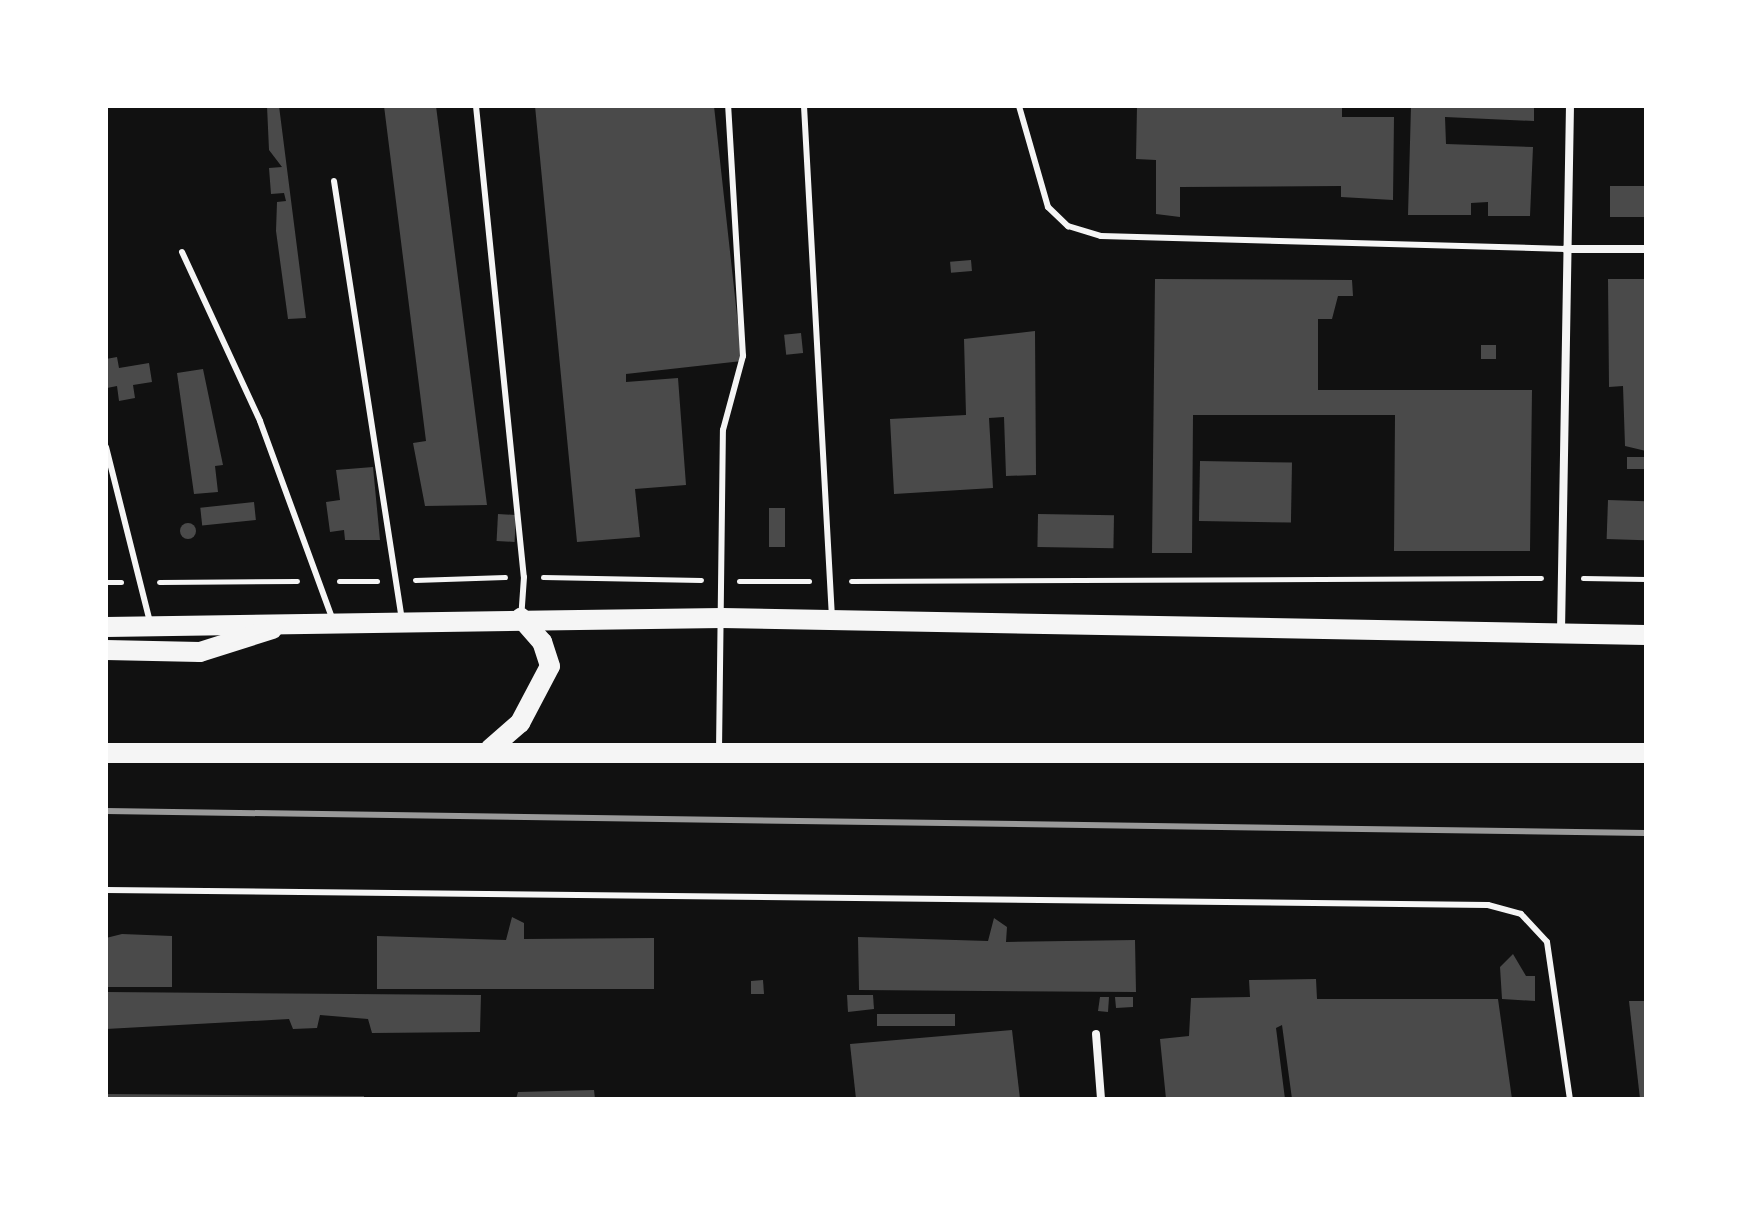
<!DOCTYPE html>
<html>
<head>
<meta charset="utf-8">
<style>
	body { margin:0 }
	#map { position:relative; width:1752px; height:1205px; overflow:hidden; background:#111; font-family:Montserrat,sans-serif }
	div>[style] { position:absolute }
	.building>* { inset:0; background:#4a4a4a; transform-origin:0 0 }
	.round { border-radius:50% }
	.path>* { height:5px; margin:-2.5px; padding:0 2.5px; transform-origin:2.5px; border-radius:2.5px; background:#f5f5f5 }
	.service>* { height:6px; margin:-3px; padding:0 3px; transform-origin:3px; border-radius:3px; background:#f5f5f5 }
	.minor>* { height:8px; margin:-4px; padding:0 4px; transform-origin:4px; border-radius:4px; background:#f5f5f5 }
	.primary>* { height:20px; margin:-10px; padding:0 10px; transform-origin:10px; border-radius:10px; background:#f5f5f5 }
	.rail>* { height:6px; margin:-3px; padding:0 3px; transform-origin:3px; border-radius:3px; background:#9a9a9a }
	span { translate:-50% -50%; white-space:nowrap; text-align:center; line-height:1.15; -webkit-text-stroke:8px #fff; paint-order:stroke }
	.frame { position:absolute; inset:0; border:108px solid #fff; pointer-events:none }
</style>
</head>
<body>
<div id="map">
	<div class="building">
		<i style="clip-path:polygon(267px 106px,279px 106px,306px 318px,288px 319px,276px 231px,277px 202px,286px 201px,284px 193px,271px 194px,269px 168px,282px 167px,269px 150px)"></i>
		<i style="clip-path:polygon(384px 106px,436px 106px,487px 505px,425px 506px,413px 443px,426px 441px)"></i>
		<i style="clip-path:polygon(535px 106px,714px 106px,742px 361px,626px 374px,626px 382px,678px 378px,686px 485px,635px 489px,640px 537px,577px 542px)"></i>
		<i style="clip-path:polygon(1137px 106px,1342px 106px,1342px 117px,1394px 117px,1393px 200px,1341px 197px,1341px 186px,1180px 187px,1180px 217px,1156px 214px,1156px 160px,1136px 159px)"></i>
		<i style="clip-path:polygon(1411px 106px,1534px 106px,1534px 121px,1445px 117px,1446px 144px,1533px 147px,1530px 216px,1488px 216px,1488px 202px,1471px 203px,1471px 215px,1408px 215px)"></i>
		<i style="left:1646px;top:186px;width:31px;height:36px;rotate:90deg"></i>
		<i style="left:971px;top:260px;width:11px;height:21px;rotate:85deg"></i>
		<i style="clip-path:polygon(1155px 279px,1352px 280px,1353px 296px,1338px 296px,1332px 319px,1318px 319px,1318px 390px,1532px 390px,1530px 551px,1394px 551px,1395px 415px,1193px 415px,1192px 553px,1152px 553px)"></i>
		<i style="clip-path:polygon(1608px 279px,1646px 279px,1646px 451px,1625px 446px,1623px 386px,1609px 387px)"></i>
		<i style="clip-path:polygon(1035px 331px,1036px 475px,1006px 476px,1004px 417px,989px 418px,993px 488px,894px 494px,890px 419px,966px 415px,964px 339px)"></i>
		<i style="left:801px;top:333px;width:20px;height:17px;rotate:84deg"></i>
		<i style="left:1481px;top:345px;width:15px;height:14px"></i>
		<i style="clip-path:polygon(117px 357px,119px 368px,149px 363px,152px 382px,133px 385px,135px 398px,119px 401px,117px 386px,107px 388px,106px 359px)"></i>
		<i style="clip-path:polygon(203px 369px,223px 465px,215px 466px,218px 492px,194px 494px,177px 373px)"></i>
		<i style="left:1627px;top:457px;width:19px;height:12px"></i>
		<i style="left:1200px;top:461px;width:92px;height:60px;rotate:1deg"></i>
		<i style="clip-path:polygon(373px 467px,380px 540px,345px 540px,344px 530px,330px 532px,326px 502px,340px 500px,336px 470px)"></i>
		<i style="left:1608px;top:500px;width:38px;height:39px;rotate:2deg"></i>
		<i style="left:254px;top:502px;width:18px;height:54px;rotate:84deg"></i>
		<i style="left:769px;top:508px;width:16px;height:39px"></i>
		<i style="left:498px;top:514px;width:18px;height:27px;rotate:3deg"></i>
		<i style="left:1038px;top:514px;width:76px;height:33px;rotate:1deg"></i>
		<i class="round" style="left:180px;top:523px;width:16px;height:16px"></i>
		<i style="clip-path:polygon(512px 917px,524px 923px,524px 939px,654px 938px,654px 989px,377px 989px,377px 936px,506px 940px)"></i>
		<i style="clip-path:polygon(994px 918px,1007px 927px,1006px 942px,1135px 940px,1136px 992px,859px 990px,858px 937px,988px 941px)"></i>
		<i style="clip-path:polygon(122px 934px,172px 936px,172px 987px,106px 987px,106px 938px)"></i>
		<i style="clip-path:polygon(1513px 954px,1526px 976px,1535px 976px,1535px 1001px,1502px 999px,1500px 967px)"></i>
		<i style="clip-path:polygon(1316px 979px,1317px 999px,1498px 999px,1512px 1099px,1292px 1099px,1282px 1025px,1276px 1028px,1285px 1099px,1166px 1099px,1160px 1039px,1189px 1036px,1191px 998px,1250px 997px,1249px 980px)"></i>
		<i style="clip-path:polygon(763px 980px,764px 994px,751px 994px,751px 981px)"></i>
		<i style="clip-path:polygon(106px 992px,481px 995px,480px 1032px,372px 1033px,368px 1019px,320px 1015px,317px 1028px,293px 1029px,289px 1019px,106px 1029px)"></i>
		<i style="clip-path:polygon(847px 995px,873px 995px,874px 1009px,848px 1012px)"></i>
		<i style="clip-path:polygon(1100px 997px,1109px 997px,1108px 1012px,1098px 1011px)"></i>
		<i style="clip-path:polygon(1115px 997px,1133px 997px,1133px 1007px,1116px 1008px)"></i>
		<i style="clip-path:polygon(1629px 1001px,1646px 1001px,1646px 1099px,1640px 1099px)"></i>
		<i style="left:955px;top:1014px;width:12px;height:78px;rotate:90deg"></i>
		<i style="clip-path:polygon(1012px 1030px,1020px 1099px,856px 1099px,850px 1044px)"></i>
		<i style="clip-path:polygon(594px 1090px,595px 1099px,516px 1099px,518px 1092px)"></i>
		<i style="clip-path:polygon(106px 1094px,364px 1096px,364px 1099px,106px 1099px)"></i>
	</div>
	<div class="path">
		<i style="left:543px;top:577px;width:158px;rotate:1.1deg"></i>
		<i style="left:1583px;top:578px;width:63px;rotate:0.9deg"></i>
		<i style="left:415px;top:580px;width:90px;rotate:-1.9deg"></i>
		<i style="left:339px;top:581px;width:38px"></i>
		<i style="left:739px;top:581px;width:70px"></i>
		<i style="left:851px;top:581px;width:690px;rotate:-0.25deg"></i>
		<i style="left:106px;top:582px;width:15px"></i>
		<i style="left:159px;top:582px;width:138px;rotate:-0.4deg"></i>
	</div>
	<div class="service">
		<i style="left:476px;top:106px;width:473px;rotate:84.2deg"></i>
		<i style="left:524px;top:577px;width:39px;rotate:94deg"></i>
		<i style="left:804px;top:106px;width:513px;rotate:86.87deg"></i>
		<i style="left:1019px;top:106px;width:105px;rotate:74deg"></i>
		<i style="left:1048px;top:207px;width:28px;rotate:44deg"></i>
		<i style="left:1068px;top:226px;width:34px;rotate:17deg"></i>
		<i style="left:1101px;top:236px;width:465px;rotate:1.6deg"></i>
		<i style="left:334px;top:181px;width:444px;rotate:81.2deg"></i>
		<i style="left:182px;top:252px;width:186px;rotate:65.2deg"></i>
		<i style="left:260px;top:421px;width:210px;rotate:69.9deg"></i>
		<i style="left:106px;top:447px;width:180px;rotate:75.9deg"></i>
		<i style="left:719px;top:751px;width:321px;rotate:-89.3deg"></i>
		<i style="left:723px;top:430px;width:77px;rotate:-74.9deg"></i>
		<i style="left:743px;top:356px;width:250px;rotate:-93.4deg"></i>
		<i style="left:106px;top:890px;width:1382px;rotate:0.62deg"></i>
		<i style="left:1488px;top:905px;width:34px;rotate:15deg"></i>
		<i style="left:1521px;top:914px;width:38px;rotate:47deg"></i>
		<i style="left:1547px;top:942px;width:159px;rotate:81.7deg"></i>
	</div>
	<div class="minor">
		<i style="left:1566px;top:249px;width:80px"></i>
		<i style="left:1561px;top:631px;width:525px;rotate:-89.02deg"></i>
		<i style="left:1096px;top:1034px;width:65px;rotate:85.6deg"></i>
	</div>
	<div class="primary">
		<i style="left:106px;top:627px;width:616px;rotate:-0.84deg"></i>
		<i style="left:722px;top:618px;width:924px;rotate:1.05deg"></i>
		<i style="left:106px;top:650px;width:94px;rotate:1.2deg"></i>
		<i style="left:200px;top:652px;width:76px;rotate:-17.7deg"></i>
		<i style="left:490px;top:749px;width:40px;rotate:-41deg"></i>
		<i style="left:520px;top:723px;width:64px;rotate:-62.2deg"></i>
		<i style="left:550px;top:666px;width:25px;rotate:-108deg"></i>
		<i style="left:542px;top:642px;width:32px;rotate:-131deg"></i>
		<i style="left:106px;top:753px;width:1540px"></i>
	</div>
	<div class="rail">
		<i style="left:106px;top:811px;width:1540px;rotate:0.82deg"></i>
	</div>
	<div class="frame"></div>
</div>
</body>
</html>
